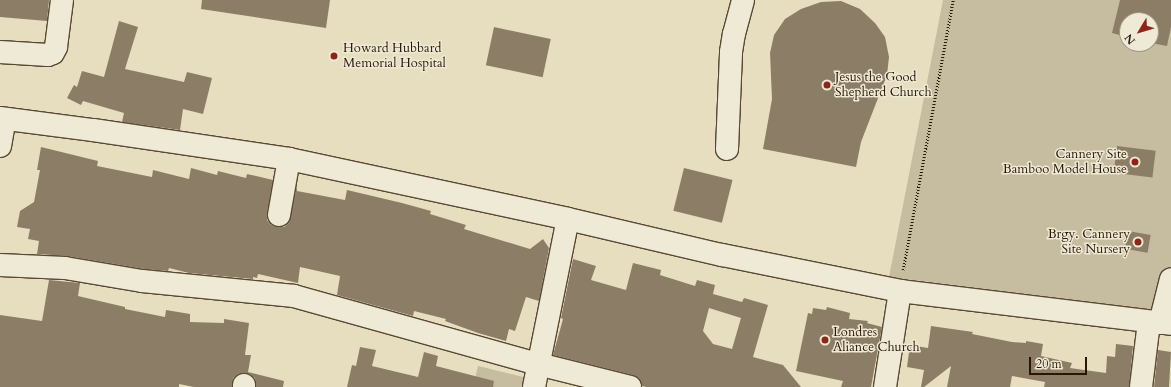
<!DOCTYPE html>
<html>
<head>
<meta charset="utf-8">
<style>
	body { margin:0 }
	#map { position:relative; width:1171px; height:387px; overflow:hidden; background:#e6debf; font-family:Cardo,serif }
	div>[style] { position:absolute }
	.green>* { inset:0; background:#c6bca0 }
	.building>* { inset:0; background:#8c7e66; transform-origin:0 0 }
	.path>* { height:2.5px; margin-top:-1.25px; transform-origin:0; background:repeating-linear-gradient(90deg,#2a1606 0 1px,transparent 0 3px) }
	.roads { filter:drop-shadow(1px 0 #594834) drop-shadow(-1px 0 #594834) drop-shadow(0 1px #594834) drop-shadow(0 -1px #594834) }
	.minor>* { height:22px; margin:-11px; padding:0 11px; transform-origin:11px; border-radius:11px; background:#efead5 }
	.dots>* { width:11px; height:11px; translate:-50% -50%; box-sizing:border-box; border:2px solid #efead5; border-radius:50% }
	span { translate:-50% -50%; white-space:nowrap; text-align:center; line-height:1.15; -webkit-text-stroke:3px #efead5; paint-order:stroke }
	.poi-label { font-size:13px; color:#2a1606 }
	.left { translate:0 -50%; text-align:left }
	.right { translate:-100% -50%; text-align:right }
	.north { position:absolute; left:1119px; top:12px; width:40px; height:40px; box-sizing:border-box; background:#efead5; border:1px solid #a09582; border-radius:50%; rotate:232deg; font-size:11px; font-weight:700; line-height:16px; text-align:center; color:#2a1606 }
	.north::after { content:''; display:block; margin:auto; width:14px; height:18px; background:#8f2418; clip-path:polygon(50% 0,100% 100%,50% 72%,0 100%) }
	.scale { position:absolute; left:1029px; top:357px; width:58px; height:18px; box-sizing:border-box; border:2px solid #2a1606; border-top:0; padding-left:5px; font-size:12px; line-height:14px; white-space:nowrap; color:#2a1606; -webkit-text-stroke:3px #efead5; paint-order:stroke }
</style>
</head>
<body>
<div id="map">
	<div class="green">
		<i style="clip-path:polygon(evenodd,943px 0,1171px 0,1171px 312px,889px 277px,943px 0,1127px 20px,1151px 20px,1151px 44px,1127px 44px,1127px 20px)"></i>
		<i style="clip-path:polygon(478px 366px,535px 380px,533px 387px,473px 387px)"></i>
	</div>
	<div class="building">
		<i style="clip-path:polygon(0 0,49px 0,47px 21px,0 17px)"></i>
		<i style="clip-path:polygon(202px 0,330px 0,326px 28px,201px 9px)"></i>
		<i style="clip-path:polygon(1120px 0,1171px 0,1171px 27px,1167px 46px,1151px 43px,1151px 20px,1127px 20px,1127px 37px,1112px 33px)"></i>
		<i style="clip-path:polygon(841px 1px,860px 9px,875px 23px,885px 37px,889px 57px,887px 75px,861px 142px,856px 167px,763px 149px,772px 99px,770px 53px,774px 35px,785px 19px,801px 9px,821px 2px)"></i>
		<i style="clip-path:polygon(119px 21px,138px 27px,125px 69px,184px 82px,187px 72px,212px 78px,203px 114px,183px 109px,180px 130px,122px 122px,124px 113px,83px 101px,81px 105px,67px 98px,74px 85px,77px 87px,82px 71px,104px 77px)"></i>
		<i style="left:494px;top:27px;width:58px;height:39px;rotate:12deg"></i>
		<i style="left:1117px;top:146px;width:39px;height:27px;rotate:7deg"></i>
		<i style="clip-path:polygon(41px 147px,98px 161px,97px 166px,152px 177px,153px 170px,189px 179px,191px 168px,217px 175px,218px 171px,246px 178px,247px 174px,273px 180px,267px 213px,267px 220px,271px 225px,276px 227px,284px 227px,289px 223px,297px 185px,297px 191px,345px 200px,347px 190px,402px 203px,431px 211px,430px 214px,466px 225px,464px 229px,530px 249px,543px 239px,549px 248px,539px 301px,526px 297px,515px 331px,509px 329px,506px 341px,478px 333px,445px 321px,446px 319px,414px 311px,413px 316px,337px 295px,340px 276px,300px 267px,298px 283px,258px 274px,257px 278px,253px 277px,253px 279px,189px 273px,169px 268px,168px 271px,144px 269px,67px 256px,37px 254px,39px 241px,28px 239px,30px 229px,17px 227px,20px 211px,34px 202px,40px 170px,37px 170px)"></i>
		<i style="left:684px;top:168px;width:50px;height:44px;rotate:14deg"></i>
		<i style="left:1128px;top:231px;width:23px;height:18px;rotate:10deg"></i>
		<i style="clip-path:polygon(evenodd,573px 259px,596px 266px,591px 280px,626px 290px,633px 263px,661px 270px,660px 275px,695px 286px,697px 280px,715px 285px,713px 294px,742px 302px,744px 298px,768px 305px,753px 357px,783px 365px,801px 387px,646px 387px,642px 386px,639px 378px,633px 375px,553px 355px,563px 319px,561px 318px,573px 259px,709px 308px,741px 318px,732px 349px,713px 344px,703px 331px,709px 308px)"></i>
		<i style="clip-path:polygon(49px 280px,80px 283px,78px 296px,125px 307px,125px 309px,165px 317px,166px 310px,190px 314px,190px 322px,224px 323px,224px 319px,249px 323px,245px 355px,251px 355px,248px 372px,284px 381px,283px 387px,256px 387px,255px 378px,250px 374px,244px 373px,238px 374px,233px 378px,232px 387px,194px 387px,179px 384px,179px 387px,0 387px,0 315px,42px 321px)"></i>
		<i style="clip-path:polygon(827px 307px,850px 313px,849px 319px,868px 321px,867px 323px,882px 327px,871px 387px,841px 387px,843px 381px,796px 371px,808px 313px,812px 314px,813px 308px,826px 310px)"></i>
		<i style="clip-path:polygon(931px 326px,973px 332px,972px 334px,1012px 342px,1026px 343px,1026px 341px,1043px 344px,1041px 356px,1072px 363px,1070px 368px,1106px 373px,1107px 356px,1115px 357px,1116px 344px,1133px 346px,1129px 387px,1044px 387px,1045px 382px,1012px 376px,1010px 387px,947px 387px,951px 366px,924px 387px,921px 387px,924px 370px,907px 367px,910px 345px,928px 348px)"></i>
		<i style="clip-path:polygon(360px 347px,376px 350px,372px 366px,418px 377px,424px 352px,438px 356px,436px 366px,494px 381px,493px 387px,347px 387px,352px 365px,356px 366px)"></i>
		<i style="clip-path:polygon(1158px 350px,1171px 352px,1169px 387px,1154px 387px)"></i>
	</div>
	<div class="path">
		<i style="left:903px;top:270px;width:275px;rotate:-79.5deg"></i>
	</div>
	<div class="roads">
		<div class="minor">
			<i style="left:0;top:52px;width:48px;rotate:3.6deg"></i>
			<i style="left:48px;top:55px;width:5px;rotate:-22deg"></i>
			<i style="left:53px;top:53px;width:7px;rotate:-63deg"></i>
			<i style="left:56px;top:47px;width:47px;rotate:-82.7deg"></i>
			<i style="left:0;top:118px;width:94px;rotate:7.4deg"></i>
			<i style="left:93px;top:130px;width:198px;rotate:8.4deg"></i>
			<i style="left:289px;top:159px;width:285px;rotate:12.1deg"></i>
			<i style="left:568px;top:219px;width:158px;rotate:13.2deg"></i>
			<i style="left:722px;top:255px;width:182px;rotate:11.4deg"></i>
			<i style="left:900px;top:291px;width:273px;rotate:6.9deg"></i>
			<i style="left:0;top:146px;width:27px;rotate:-80deg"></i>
			<i style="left:727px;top:149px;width:97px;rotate:-87.6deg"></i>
			<i style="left:731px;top:52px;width:18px;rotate:-81deg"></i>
			<i style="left:734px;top:34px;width:35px;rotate:-75deg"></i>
			<i style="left:279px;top:215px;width:57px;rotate:-79.9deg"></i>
			<i style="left:0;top:265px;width:65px;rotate:2.6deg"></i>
			<i style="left:65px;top:268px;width:78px;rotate:9.6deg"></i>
			<i style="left:142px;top:281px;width:153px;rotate:5.6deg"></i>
			<i style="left:294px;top:296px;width:253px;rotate:15.6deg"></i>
			<i style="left:538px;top:364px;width:95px;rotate:14deg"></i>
			<i style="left:1160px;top:323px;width:45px;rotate:-76deg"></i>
			<i style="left:244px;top:387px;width:2px;rotate:-90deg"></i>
			<i style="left:534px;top:387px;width:171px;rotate:-78.6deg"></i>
			<i style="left:885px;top:387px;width:97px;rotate:-81.1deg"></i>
			<i style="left:1141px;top:387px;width:65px;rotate:-83deg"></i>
		</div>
	</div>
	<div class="dots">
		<i style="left:334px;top:56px;background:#8f2418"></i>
		<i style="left:827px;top:85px;background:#8f2418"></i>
		<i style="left:1135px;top:162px;background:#8f2418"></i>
		<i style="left:1138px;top:242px;background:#8f2418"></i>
		<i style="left:825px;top:340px;background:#8f2418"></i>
	</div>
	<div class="poi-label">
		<span class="left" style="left:343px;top:56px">Howard Hubbard<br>Memorial Hospital</span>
		<span class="left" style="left:835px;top:85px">Jesus the Good<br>Shepherd Church</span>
		<span class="right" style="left:1127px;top:162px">Cannery Site<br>Bamboo Model House</span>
		<span class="right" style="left:1130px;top:242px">Brgy. Cannery<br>Site Nursery</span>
		<span class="left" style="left:833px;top:340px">Londres<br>Aliance Church</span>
	</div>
	<div class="north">N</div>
	<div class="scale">20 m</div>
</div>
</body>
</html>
